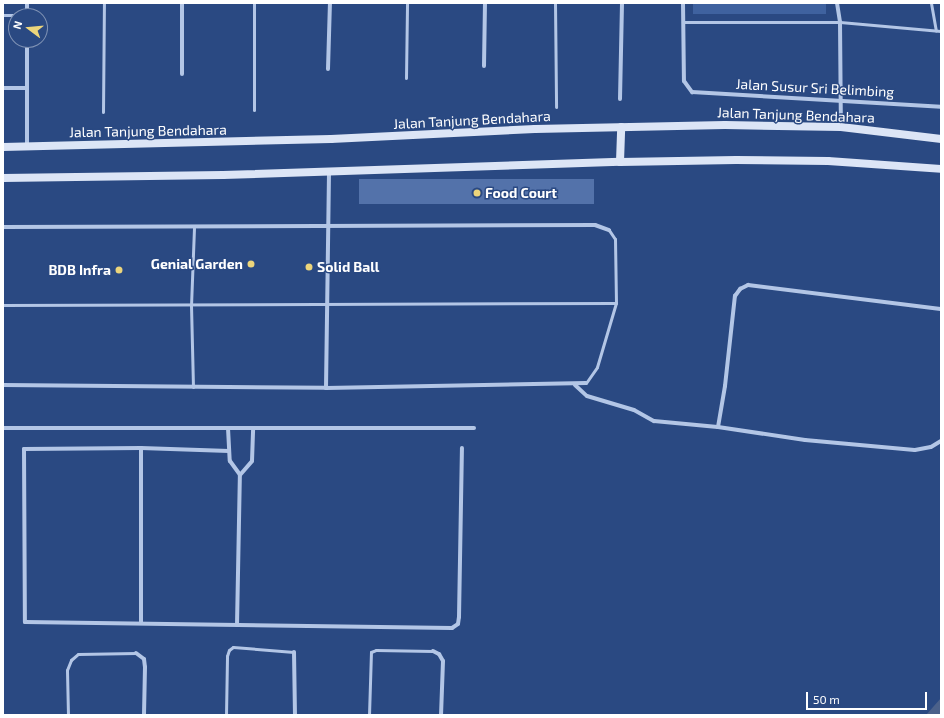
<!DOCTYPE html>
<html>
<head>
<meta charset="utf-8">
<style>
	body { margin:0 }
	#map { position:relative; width:944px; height:718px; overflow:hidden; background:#2a4982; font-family:"Exo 2",sans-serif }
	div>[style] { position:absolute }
	.green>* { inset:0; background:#3f629f; transform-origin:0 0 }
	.water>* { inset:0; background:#4b618a }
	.building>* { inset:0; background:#5372aa; transform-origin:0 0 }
	.service>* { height:3px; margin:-1.5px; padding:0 1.5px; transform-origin:1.5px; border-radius:1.5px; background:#b3c6e6 }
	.minor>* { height:4px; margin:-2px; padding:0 2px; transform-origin:2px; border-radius:2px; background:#b3c6e6 }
	.secondary>* { height:8px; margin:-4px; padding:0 4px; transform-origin:4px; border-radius:4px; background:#dce5f6 }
	.dots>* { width:11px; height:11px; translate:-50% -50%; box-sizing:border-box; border:2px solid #2a4982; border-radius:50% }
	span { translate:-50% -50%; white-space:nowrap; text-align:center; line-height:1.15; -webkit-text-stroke:3px #2a4982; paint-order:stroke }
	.street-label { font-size:14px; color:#fff }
	.poi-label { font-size:14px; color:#fff; font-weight:700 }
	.left { translate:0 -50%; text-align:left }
	.right { translate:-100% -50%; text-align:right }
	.frame { position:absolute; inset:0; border:4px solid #fff; pointer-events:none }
	.north { position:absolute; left:8px; top:8px; width:40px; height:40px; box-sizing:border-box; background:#2a4982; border:1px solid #7f92b4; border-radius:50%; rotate:286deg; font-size:11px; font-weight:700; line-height:16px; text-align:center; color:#fff }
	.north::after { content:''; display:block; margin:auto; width:14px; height:18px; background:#ecd57b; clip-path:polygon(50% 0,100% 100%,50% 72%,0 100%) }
	.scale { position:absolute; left:806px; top:692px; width:121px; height:18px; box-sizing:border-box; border:2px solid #fff; border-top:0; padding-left:5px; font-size:12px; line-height:14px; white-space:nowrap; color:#fff; -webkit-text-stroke:3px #2a4982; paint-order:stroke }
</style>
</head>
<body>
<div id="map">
	<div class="green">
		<i style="left:693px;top:3px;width:133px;height:11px"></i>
	</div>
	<div class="water">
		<i style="clip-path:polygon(941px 698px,941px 715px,926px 715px)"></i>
	</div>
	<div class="building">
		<i style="left:594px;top:179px;width:25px;height:235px;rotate:90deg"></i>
	</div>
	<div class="service">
		<i style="left:555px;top:3px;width:104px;rotate:89.4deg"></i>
		<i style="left:931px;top:3px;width:28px;rotate:80deg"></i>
		<i style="left:3px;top:15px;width:24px"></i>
		<i style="left:683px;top:22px;width:157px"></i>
		<i style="left:840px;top:22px;width:101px;rotate:5.1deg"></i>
		<i style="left:406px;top:78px;width:75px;rotate:-89.2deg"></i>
		<i style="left:254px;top:110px;width:107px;rotate:-90deg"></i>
		<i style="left:103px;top:112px;width:109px;rotate:-89.5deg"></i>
		<i style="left:3px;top:305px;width:613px;rotate:-0.19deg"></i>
		<i style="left:586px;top:383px;width:19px;rotate:-55deg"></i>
		<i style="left:597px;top:367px;width:67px;rotate:-73.5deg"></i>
		<i style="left:616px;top:303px;width:64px;rotate:-90.9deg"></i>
		<i style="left:615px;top:239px;width:11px;rotate:-124deg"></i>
		<i style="left:193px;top:387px;width:81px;rotate:-91.4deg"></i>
		<i style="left:191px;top:306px;width:78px;rotate:-87.8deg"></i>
		<i style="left:68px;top:715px;width:45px;rotate:-91.3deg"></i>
		<i style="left:67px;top:670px;width:11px;rotate:-68deg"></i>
		<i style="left:71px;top:660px;width:9px;rotate:-41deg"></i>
		<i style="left:78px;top:654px;width:58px;rotate:-1deg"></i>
		<i style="left:226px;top:715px;width:59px;rotate:-89deg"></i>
		<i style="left:227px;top:656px;width:6px;rotate:-72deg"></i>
		<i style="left:229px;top:650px;width:5px;rotate:-37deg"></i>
		<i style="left:233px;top:647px;width:61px;rotate:4.7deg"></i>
		<i style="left:369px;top:715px;width:63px;rotate:-88.2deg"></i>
		<i style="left:371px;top:652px;width:5px;rotate:-22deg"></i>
		<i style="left:376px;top:650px;width:57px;rotate:1deg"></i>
	</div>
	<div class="minor">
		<i style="left:27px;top:3px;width:13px;rotate:90deg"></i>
		<i style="left:683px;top:3px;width:78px;rotate:89.3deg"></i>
		<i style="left:684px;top:81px;width:14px;rotate:54deg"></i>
		<i style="left:692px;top:92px;width:249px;rotate:3.4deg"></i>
		<i style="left:837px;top:3px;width:19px;rotate:81deg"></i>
		<i style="left:840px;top:22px;width:105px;rotate:89.5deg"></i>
		<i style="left:484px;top:66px;width:63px;rotate:-89.1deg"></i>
		<i style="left:328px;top:69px;width:66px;rotate:-88.3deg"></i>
		<i style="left:182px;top:74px;width:71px;rotate:-90deg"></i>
		<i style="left:3px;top:88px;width:24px"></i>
		<i style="left:620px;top:99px;width:96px;rotate:-88.8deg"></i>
		<i style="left:27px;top:147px;width:107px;rotate:-90deg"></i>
		<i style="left:3px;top:227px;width:592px;rotate:-0.19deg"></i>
		<i style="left:595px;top:225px;width:15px;rotate:20deg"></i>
		<i style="left:3px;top:385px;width:323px;rotate:0.5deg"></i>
		<i style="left:326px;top:388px;width:260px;rotate:-1.1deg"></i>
		<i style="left:575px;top:385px;width:16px;rotate:43deg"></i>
		<i style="left:587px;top:396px;width:49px;rotate:16.6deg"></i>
		<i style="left:634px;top:410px;width:23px;rotate:29deg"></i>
		<i style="left:654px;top:421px;width:64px;rotate:5.4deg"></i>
		<i style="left:718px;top:427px;width:88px;rotate:8.5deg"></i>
		<i style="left:805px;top:440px;width:110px;rotate:5.2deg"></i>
		<i style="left:915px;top:450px;width:16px;rotate:-11deg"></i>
		<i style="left:931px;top:447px;width:12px;rotate:-31deg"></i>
		<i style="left:326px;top:388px;width:217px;rotate:-89.2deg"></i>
		<i style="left:718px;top:427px;width:42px;rotate:-80.3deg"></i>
		<i style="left:725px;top:386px;width:91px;rotate:-83.7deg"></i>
		<i style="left:735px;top:296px;width:9px;rotate:-54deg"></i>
		<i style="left:740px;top:289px;width:9px;rotate:-27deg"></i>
		<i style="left:748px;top:285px;width:194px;rotate:7.1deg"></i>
		<i style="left:3px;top:428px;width:471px"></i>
		<i style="left:228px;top:428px;width:33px;rotate:87deg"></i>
		<i style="left:230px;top:461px;width:17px;rotate:54deg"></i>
		<i style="left:141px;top:448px;width:117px;rotate:179.5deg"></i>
		<i style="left:24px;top:449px;width:173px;rotate:89.7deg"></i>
		<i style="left:25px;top:622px;width:427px;rotate:0.8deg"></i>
		<i style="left:452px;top:628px;width:7px;rotate:-34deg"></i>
		<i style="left:458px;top:624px;width:7px;rotate:-82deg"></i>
		<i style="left:459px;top:617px;width:169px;rotate:-89deg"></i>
		<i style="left:141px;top:623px;width:175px;rotate:-90deg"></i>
		<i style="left:141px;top:448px;width:88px;rotate:2deg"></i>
		<i style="left:237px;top:625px;width:150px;rotate:-88.9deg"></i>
		<i style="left:240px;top:475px;width:18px;rotate:-49deg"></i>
		<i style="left:252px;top:461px;width:33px;rotate:-88deg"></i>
		<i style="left:433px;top:651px;width:7px;rotate:27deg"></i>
		<i style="left:439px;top:654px;width:8px;rotate:60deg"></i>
		<i style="left:443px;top:661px;width:54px;rotate:92.1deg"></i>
		<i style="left:294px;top:652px;width:63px;rotate:89.1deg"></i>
		<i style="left:136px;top:653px;width:10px;rotate:37deg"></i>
		<i style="left:144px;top:659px;width:8px;rotate:83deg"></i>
		<i style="left:145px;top:667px;width:48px;rotate:91.2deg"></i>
	</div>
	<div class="secondary">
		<i style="left:3px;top:147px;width:328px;rotate:-1.4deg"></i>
		<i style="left:331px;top:139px;width:204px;rotate:-2.8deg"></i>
		<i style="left:535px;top:129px;width:190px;rotate:-1.2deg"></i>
		<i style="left:725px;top:125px;width:116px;rotate:1deg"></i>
		<i style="left:841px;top:127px;width:101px;rotate:6.8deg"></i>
		<i style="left:620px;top:162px;width:35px;rotate:-88deg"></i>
		<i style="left:3px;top:178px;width:220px;rotate:-0.8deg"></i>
		<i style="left:223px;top:175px;width:397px;rotate:-1.9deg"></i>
		<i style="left:620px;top:162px;width:116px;rotate:-1deg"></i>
		<i style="left:736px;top:160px;width:92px;rotate:0.6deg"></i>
		<i style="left:828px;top:161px;width:113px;rotate:4deg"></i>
	</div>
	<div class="dots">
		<i style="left:477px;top:193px;background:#ecd57b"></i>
		<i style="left:251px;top:264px;background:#ecd57b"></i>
		<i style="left:309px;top:267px;background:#ecd57b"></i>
		<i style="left:119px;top:270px;background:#ecd57b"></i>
	</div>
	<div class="street-label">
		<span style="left:815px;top:88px;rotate:3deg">Jalan Susur Sri Belimbing</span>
		<span style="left:796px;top:115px;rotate:2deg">Jalan Tanjung Bendahara</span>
		<span style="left:472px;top:120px;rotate:-3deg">Jalan Tanjung Bendahara</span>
		<span style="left:148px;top:131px;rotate:-1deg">Jalan Tanjung Bendahara</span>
	</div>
	<div class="poi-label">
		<span class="left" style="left:485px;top:193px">Food Court</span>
		<span class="right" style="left:243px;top:264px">Genial Garden</span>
		<span class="left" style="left:317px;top:267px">Solid Ball</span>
		<span class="right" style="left:111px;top:270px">BDB Infra</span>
	</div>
	<div class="frame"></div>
	<div class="north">N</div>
	<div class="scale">50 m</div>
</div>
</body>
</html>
